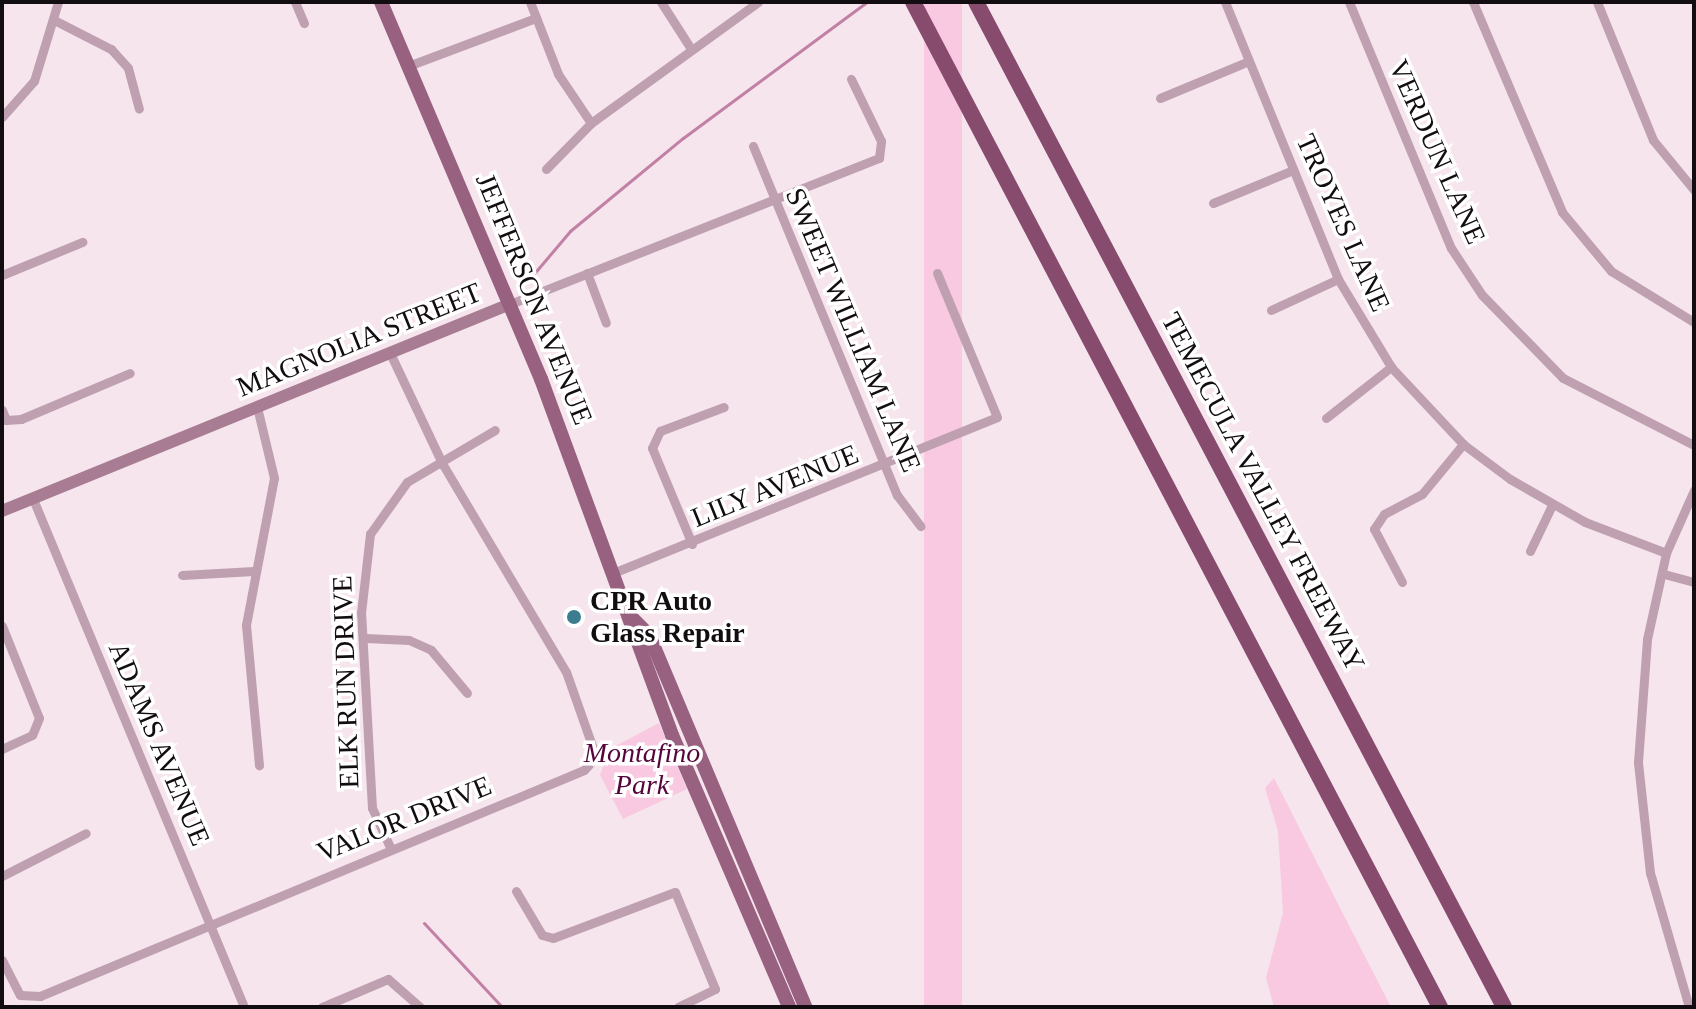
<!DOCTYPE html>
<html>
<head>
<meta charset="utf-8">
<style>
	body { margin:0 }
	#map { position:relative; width:1696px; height:1009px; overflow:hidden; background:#f6e5ed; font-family:Georgia,serif }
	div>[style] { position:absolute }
	.green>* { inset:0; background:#f9c8e1; transform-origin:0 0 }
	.stream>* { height:3px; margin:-1.5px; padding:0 1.5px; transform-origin:1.5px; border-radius:1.5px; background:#c180a4 }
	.street>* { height:9px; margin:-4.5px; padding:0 4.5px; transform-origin:4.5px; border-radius:4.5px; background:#bfa0b0 }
	.secondary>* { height:12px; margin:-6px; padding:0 6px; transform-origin:6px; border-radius:6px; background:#a87c93 }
	.primary>* { height:14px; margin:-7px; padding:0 7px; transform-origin:7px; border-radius:7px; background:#97617f }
	.highway>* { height:16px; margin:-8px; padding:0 8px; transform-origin:8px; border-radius:8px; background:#874b6d }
	.dots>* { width:22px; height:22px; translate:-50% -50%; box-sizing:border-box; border:4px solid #fff; border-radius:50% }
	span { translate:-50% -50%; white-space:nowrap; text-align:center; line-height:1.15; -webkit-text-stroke:7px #fff; paint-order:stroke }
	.street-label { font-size:28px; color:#120d10 }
	.poi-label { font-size:28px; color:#120d10; font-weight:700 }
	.left { translate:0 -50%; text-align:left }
	.park-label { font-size:28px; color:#56053c; font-style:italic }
	.frame { position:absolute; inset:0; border:4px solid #120d10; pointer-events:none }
</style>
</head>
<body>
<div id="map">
	<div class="green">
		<i style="left:924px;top:2px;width:38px;height:1134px"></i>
		<i style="clip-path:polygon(659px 723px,687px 789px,623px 819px,600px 775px,610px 749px)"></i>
		<i style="clip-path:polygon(1274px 778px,1339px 906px,1391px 1007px,1274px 1007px,1266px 978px,1283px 913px,1278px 831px,1265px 788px)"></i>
	</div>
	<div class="stream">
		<i style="left:532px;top:276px;width:59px;rotate:-49.8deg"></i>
		<i style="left:570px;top:231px;width:146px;rotate:-39.5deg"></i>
		<i style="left:683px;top:138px;width:229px;rotate:-36.5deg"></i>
		<i style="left:424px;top:923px;width:115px;rotate:47.1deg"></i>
	</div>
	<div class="street">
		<i style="left:295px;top:2px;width:23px;rotate:67deg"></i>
		<i style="left:530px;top:2px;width:77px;rotate:68.7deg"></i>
		<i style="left:558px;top:74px;width:59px;rotate:56deg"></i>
		<i style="left:661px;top:2px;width:56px;rotate:57.4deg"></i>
		<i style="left:1225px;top:2px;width:299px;rotate:67.8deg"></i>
		<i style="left:1338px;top:279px;width:103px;rotate:58.9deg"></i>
		<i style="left:1391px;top:367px;width:105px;rotate:46.9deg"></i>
		<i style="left:1463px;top:444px;width:59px;rotate:36.7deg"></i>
		<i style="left:1510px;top:479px;width:86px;rotate:29.8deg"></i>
		<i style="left:1585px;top:522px;width:87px;rotate:20.9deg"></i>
		<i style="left:1349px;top:2px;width:266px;rotate:67.5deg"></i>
		<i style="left:1451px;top:248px;width:56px;rotate:56.6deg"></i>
		<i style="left:1482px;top:295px;width:116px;rotate:45.7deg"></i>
		<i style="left:1563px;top:378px;width:147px;rotate:27.1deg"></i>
		<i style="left:1473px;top:2px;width:228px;rotate:67deg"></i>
		<i style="left:1562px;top:212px;width:77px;rotate:50.3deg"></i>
		<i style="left:1611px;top:271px;width:97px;rotate:31.6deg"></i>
		<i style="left:1597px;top:2px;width:149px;rotate:67.9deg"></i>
		<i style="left:1653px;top:140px;width:65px;rotate:50.6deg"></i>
		<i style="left:56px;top:21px;width:62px;rotate:27deg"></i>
		<i style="left:111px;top:49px;width:25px;rotate:48deg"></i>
		<i style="left:128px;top:68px;width:42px;rotate:75deg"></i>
		<i style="left:408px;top:66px;width:137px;rotate:-20.6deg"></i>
		<i style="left:1160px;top:98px;width:96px;rotate:-22.6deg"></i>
		<i style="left:2px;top:117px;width:48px;rotate:-48.4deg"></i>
		<i style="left:34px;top:81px;width:83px;rotate:-73.1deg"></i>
		<i style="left:753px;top:146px;width:378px;rotate:67.6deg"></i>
		<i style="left:897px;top:495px;width:39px;rotate:53deg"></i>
		<i style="left:546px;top:169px;width:64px;rotate:-45.6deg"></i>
		<i style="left:591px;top:123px;width:206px;rotate:-35.9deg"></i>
		<i style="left:1213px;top:203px;width:87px;rotate:-22.4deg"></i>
		<i style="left:587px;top:273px;width:53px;rotate:69.2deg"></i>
		<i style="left:2px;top:275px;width:87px;rotate:-22.4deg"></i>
		<i style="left:510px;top:304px;width:397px;rotate:-21.6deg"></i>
		<i style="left:879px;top:158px;width:17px;rotate:-83deg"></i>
		<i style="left:881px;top:141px;width:69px;rotate:-115.8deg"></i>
		<i style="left:1271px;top:310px;width:74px;rotate:-24.8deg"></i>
		<i style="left:257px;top:407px;width:73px;rotate:76.5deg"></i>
		<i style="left:274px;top:478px;width:150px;rotate:100.8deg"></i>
		<i style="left:246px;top:625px;width:141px;rotate:84.7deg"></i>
		<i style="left:2px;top:410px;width:11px;rotate:68deg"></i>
		<i style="left:6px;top:420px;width:15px;rotate:-4deg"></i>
		<i style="left:21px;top:419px;width:118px;rotate:-22.9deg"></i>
		<i style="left:1326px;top:418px;width:83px;rotate:-38.1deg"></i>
		<i style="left:33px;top:499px;width:550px;rotate:67.44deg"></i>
		<i style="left:692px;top:544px;width:104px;rotate:-112.6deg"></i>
		<i style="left:652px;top:448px;width:19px;rotate:-65deg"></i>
		<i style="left:660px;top:431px;width:68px;rotate:-20.6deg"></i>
		<i style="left:1530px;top:551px;width:51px;rotate:-64.4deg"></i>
		<i style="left:613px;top:573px;width:414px;rotate:-22.1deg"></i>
		<i style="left:997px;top:417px;width:156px;rotate:-112.6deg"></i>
		<i style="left:1664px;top:574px;width:31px;rotate:15deg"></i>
		<i style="left:182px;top:575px;width:72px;rotate:-3.2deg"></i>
		<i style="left:1402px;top:582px;width:60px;rotate:-117.8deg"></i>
		<i style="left:1374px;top:529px;width:18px;rotate:-56deg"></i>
		<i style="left:1384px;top:514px;width:43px;rotate:-27.8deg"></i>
		<i style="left:1422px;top:494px;width:65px;rotate:-50.6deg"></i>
		<i style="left:2px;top:626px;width:99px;rotate:68.1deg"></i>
		<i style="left:39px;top:718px;width:18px;rotate:112deg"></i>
		<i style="left:32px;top:735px;width:33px;rotate:155deg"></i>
		<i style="left:365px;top:638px;width:44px;rotate:2.6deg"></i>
		<i style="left:409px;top:640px;width:24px;rotate:24deg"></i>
		<i style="left:431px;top:650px;width:56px;rotate:50.1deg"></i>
		<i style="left:390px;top:847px;width:43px;rotate:-114.8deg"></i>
		<i style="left:372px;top:808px;width:195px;rotate:-93.2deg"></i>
		<i style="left:361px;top:613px;width:80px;rotate:-83.5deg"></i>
		<i style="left:370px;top:534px;width:64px;rotate:-54.6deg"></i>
		<i style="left:407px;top:482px;width:102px;rotate:-30.6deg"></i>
		<i style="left:2px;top:876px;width:94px;rotate:-27.1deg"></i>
		<i style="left:516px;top:891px;width:51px;rotate:59.4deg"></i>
		<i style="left:542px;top:935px;width:11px;rotate:15deg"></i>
		<i style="left:553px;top:938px;width:130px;rotate:-20.7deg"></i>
		<i style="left:675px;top:892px;width:105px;rotate:67.6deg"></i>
		<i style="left:715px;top:989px;width:41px;rotate:154.1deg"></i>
		<i style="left:2px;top:960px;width:39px;rotate:63deg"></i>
		<i style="left:20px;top:995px;width:20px;rotate:3deg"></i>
		<i style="left:40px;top:996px;width:589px;rotate:-22.56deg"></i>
		<i style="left:584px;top:770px;width:18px;rotate:-47deg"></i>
		<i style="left:596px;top:757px;width:90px;rotate:-109.4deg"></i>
		<i style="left:566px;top:672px;width:243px;rotate:-120.7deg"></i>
		<i style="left:442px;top:463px;width:122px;rotate:-115.3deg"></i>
		<i style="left:322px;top:1007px;width:72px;rotate:-23deg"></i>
		<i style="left:388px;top:979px;width:43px;rotate:41.2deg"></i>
		<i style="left:1689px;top:1007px;width:140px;rotate:-106.2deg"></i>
		<i style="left:1650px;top:873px;width:112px;rotate:-96.2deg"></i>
		<i style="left:1638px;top:762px;width:123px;rotate:-85.8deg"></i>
		<i style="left:1647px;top:639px;width:88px;rotate:-77.5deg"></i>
		<i style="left:1666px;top:553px;width:69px;rotate:-66deg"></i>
	</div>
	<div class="secondary">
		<i style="left:2px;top:511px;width:549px;rotate:-22.17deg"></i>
	</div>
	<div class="primary">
		<i style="left:381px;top:2px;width:410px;rotate:67deg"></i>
		<i style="left:541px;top:379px;width:379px;rotate:69.8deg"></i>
		<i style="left:672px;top:735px;width:296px;rotate:66.7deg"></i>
		<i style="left:632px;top:618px;width:24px;rotate:45deg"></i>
		<i style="left:649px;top:635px;width:403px;rotate:67.2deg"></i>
	</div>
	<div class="highway">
		<i style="left:913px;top:2px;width:1135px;rotate:62.33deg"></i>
		<i style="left:976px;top:2px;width:1135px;rotate:62.28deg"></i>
	</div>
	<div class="dots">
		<i style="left:574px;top:617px;background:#3b7d8f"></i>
	</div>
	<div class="street-label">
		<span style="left:1437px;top:152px;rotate:66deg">VERDUN LANE</span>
		<span style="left:1343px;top:223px;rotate:66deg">TROYES LANE</span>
		<span style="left:534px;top:299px;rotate:68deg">JEFFERSON AVENUE</span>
		<span style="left:853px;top:330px;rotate:67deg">SWEET WILLIAM LANE</span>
		<span style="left:359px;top:340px;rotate:-22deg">MAGNOLIA STREET</span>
		<span style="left:775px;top:486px;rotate:-22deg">LILY AVENUE</span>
		<span style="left:1263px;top:492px;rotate:62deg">TEMECULA VALLEY FREEWAY</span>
		<span style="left:346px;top:682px;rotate:-92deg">ELK RUN DRIVE</span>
		<span style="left:159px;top:744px;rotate:67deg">ADAMS AVENUE</span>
		<span style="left:404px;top:819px;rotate:-22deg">VALOR DRIVE</span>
	</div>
	<div class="poi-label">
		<span class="left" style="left:590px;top:617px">CPR Auto<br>Glass Repair</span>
	</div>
	<div class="park-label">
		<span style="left:642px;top:769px">Montafino<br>Park</span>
	</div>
	<div class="frame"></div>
</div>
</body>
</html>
